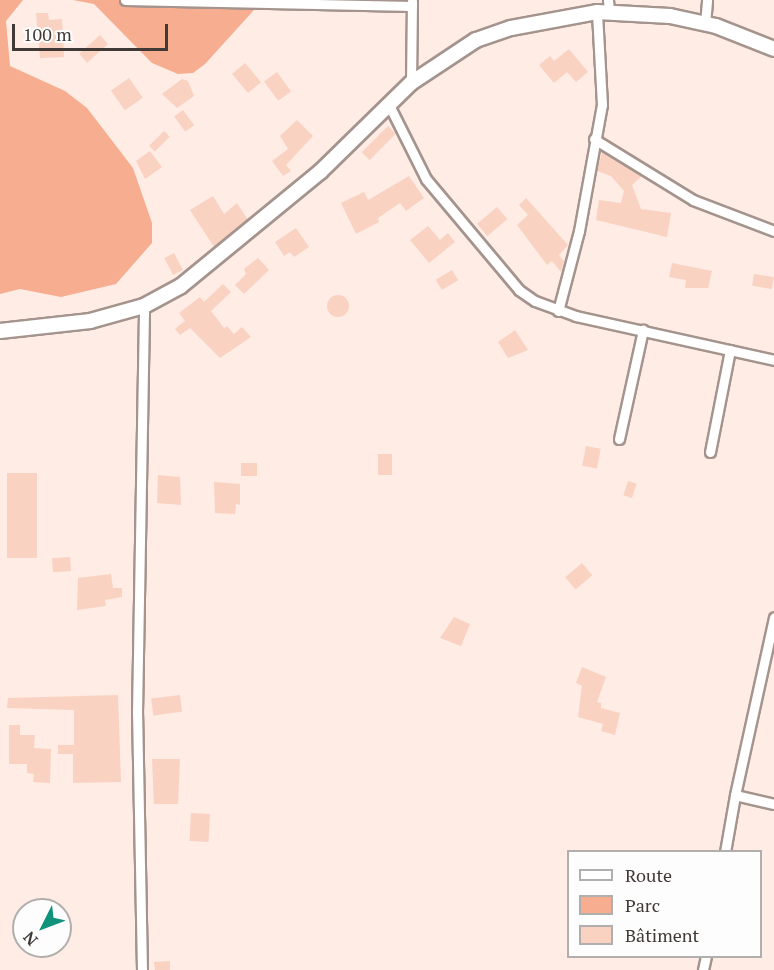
<!DOCTYPE html>
<html>
<head>
<meta charset="utf-8">
<style>
	body { margin:0 }
	#map { position:relative; width:774px; height:970px; overflow:hidden; background:#feece5; font-family:"PT Serif",serif }
	div>[style] { position:absolute }
	.green>* { inset:0; background:#f7ad8f }
	.building>* { inset:0; background:#fad2c2; transform-origin:0 0 }
	.round { border-radius:50% }
	.roads { filter:drop-shadow(2px 0 #a4948d) drop-shadow(-2px 0 #a4948d) drop-shadow(0 2px #a4948d) drop-shadow(0 -2px #a4948d) }
	.street>* { height:9px; margin:-4.5px; padding:0 4.5px; transform-origin:4.5px; border-radius:4.5px; background:#fff }
	.secondary>* { height:14px; margin:-7px; padding:0 7px; transform-origin:7px; border-radius:7px; background:#fff }
	span { translate:-50% -50%; white-space:nowrap; text-align:center; line-height:1.15; -webkit-text-stroke:4.5px #fdfdfd; paint-order:stroke }
	.legend { position:absolute; left:567px; top:850px; width:195px; height:108px; box-sizing:border-box; background:#fdfdfd; border:2px solid #b1afad; margin:0; padding:8px 10px; list-style:none; font-size:18px; color:#403936 }
	.legend li { display:flex; align-items:center; gap:12px; height:30px }
	.legend b { width:30px; border:2px solid #b1afad }
	.north { position:absolute; left:12px; top:898px; width:60px; height:60px; box-sizing:border-box; background:#fdfdfd; border:2px solid #b1afad; border-radius:50%; rotate:228deg; font-size:16px; font-weight:700; line-height:24px; text-align:center; color:#403936 }
	.north::after { content:''; display:block; margin:auto; width:21px; height:27px; background:#10927b; clip-path:polygon(50% 0,100% 100%,50% 72%,0 100%) }
	.scale { position:absolute; left:12px; top:24px; width:156px; height:27px; box-sizing:border-box; border:3px solid #403936; border-top:0; padding-left:8px; font-size:18px; line-height:21px; white-space:nowrap; color:#403936; -webkit-text-stroke:4px #fdfdfd; paint-order:stroke }
</style>
</head>
<body>
<div id="map">
	<div class="green">
		<i style="clip-path:polygon(0 0,23px 0,6px 21px,10px 66px,65px 91px,87px 108px,133px 168px,152px 223px,152px 243px,116px 284px,61px 297px,20px 289px,0 294px)"></i>
		<i style="clip-path:polygon(73px 0,263px 0,205px 64px,193px 73px,178px 74px,152px 63px,94px 4px)"></i>
	</div>
	<div class="building">
		<i style="clip-path:polygon(36px 13px,48px 13px,49px 20px,62px 19px,64px 57px,40px 58px)"></i>
		<i style="left:100px;top:35px;width:12px;height:28px;rotate:48deg"></i>
		<i style="clip-path:polygon(569px 49px,588px 72px,576px 82px,567px 72px,554px 83px,539px 65px,550px 56px,554px 61px)"></i>
		<i style="left:245px;top:63px;width:25px;height:17px;rotate:50deg"></i>
		<i style="left:277px;top:72px;width:24px;height:16px;rotate:54deg"></i>
		<i style="left:129px;top:78px;width:24px;height:22px;rotate:55deg"></i>
		<i style="clip-path:polygon(182px 79px,188px 81px,194px 96px,177px 108px,162px 94px)"></i>
		<i style="left:183px;top:110px;width:19px;height:11px;rotate:54deg"></i>
		<i style="clip-path:polygon(297px 120px,313px 136px,286px 165px,291px 171px,283px 176px,272px 161px,288px 149px,280px 136px)"></i>
		<i style="left:388px;top:126px;width:11px;height:37px;rotate:45deg"></i>
		<i style="left:164px;top:131px;width:8px;height:21px;rotate:45deg"></i>
		<i style="clip-path:polygon(150px 151px,162px 167px,145px 179px,136px 161px)"></i>
		<i style="clip-path:polygon(602px 152px,642px 176px,632px 185px,641px 209px,671px 213px,667px 237px,596px 220px,599px 200px,621px 203px,624px 191px,611px 176px,597px 171px)"></i>
		<i style="clip-path:polygon(409px 176px,424px 198px,406px 211px,400px 203px,378px 218px,379px 222px,356px 234px,341px 203px,364px 192px,368px 200px)"></i>
		<i style="clip-path:polygon(213px 196px,224px 214px,237px 203px,248px 220px,214px 247px,190px 210px)"></i>
		<i style="clip-path:polygon(526px 198px,568px 245px,559px 255px,564px 261px,561px 272px,552px 261px,547px 265px,517px 225px,528px 215px,519px 205px)"></i>
		<i style="left:497px;top:207px;width:16px;height:26px;rotate:50deg"></i>
		<i style="clip-path:polygon(428px 226px,440px 240px,448px 233px,455px 242px,429px 263px,410px 240px)"></i>
		<i style="clip-path:polygon(296px 228px,309px 247px,294px 257px,290px 252px,284px 256px,275px 242px)"></i>
		<i style="left:174px;top:253px;width:19px;height:11px;rotate:62deg"></i>
		<i style="clip-path:polygon(258px 258px,269px 270px,244px 294px,235px 285px,246px 274px,244px 269px)"></i>
		<i style="clip-path:polygon(672px 263px,712px 271px,708px 288px,685px 288px,686px 280px,669px 277px)"></i>
		<i style="left:452px;top:270px;width:12px;height:19px;rotate:59deg"></i>
		<i style="left:754px;top:274px;width:20px;height:12px;rotate:9deg"></i>
		<i style="clip-path:polygon(223px 284px,231px 292px,211px 311px,224px 328px,227px 326px,234px 334px,242px 327px,251px 337px,220px 358px,190px 328px,180px 335px,175px 329px,185px 321px,179px 313px,200px 297px,204px 302px)"></i>
		<i class="round" style="left:327px;top:295px;width:22px;height:22px"></i>
		<i style="clip-path:polygon(515px 330px,528px 350px,508px 358px,498px 342px)"></i>
		<i style="left:586px;top:446px;width:15px;height:20px;rotate:11deg"></i>
		<i style="left:378px;top:454px;width:14px;height:21px"></i>
		<i style="left:241px;top:463px;width:16px;height:13px"></i>
		<i style="left:7px;top:473px;width:30px;height:85px"></i>
		<i style="clip-path:polygon(158px 475px,180px 477px,181px 505px,157px 503px)"></i>
		<i style="left:628px;top:481px;width:9px;height:15px;rotate:18deg"></i>
		<i style="clip-path:polygon(214px 482px,240px 484px,240px 505px,236px 504px,235px 514px,215px 513px)"></i>
		<i style="left:70px;top:557px;width:14px;height:18px;rotate:86deg"></i>
		<i style="left:582px;top:563px;width:16px;height:22px;rotate:50deg"></i>
		<i style="clip-path:polygon(111px 574px,113px 588px,122px 588px,122px 597px,105px 600px,106px 606px,77px 610px,78px 578px)"></i>
		<i style="clip-path:polygon(454px 617px,470px 624px,461px 646px,440px 638px)"></i>
		<i style="clip-path:polygon(582px 667px,606px 677px,597px 702px,601px 703px,601px 708px,620px 713px,615px 735px,601px 731px,603px 724px,578px 717px,582px 686px,576px 683px)"></i>
		<i style="clip-path:polygon(118px 695px,121px 782px,73px 783px,73px 754px,58px 754px,58px 745px,74px 745px,74px 710px,7px 708px,8px 698px)"></i>
		<i style="left:180px;top:695px;width:17px;height:29px;rotate:83deg"></i>
		<i style="clip-path:polygon(9px 725px,20px 725px,20px 735px,35px 735px,34px 748px,51px 749px,50px 783px,33px 782px,34px 774px,27px 773px,27px 764px,9px 764px)"></i>
		<i style="clip-path:polygon(152px 759px,180px 759px,178px 804px,154px 804px)"></i>
		<i style="left:191px;top:813px;width:19px;height:28px;rotate:3deg"></i>
		<i style="clip-path:polygon(170px 961px,170px 970px,155px 970px,154px 962px)"></i>
	</div>
	<div class="roads">
		<div class="street">
			<i style="left:125px;top:0;width:287px;rotate:1.2deg"></i>
			<i style="left:608px;top:0;width:12px;rotate:85deg"></i>
			<i style="left:705px;top:24px;width:24px;rotate:-85deg"></i>
			<i style="left:411px;top:83px;width:82px;rotate:-89.3deg"></i>
			<i style="left:389px;top:105px;width:83px;rotate:63.4deg"></i>
			<i style="left:426px;top:179px;width:145px;rotate:50deg"></i>
			<i style="left:519px;top:290px;width:19px;rotate:35deg"></i>
			<i style="left:535px;top:301px;width:44px;rotate:20.1deg"></i>
			<i style="left:576px;top:316px;width:203px;rotate:12.5deg"></i>
			<i style="left:594px;top:139px;width:116px;rotate:31.6deg"></i>
			<i style="left:693px;top:200px;width:87px;rotate:20.9deg"></i>
			<i style="left:558px;top:311px;width:83px;rotate:-75.3deg"></i>
			<i style="left:579px;top:231px;width:128px;rotate:-79.7deg"></i>
			<i style="left:602px;top:105px;width:93px;rotate:-93.1deg"></i>
			<i style="left:619px;top:439px;width:112px;rotate:-77.6deg"></i>
			<i style="left:710px;top:452px;width:104px;rotate:-78.9deg"></i>
			<i style="left:735px;top:795px;width:182px;rotate:-77.6deg"></i>
			<i style="left:725px;top:852px;width:58px;rotate:-80deg"></i>
			<i style="left:735px;top:795px;width:40px;rotate:13deg"></i>
			<i style="left:142px;top:970px;width:257px;rotate:-91.1deg"></i>
			<i style="left:137px;top:713px;width:407px;rotate:-89deg"></i>
			<i style="left:703px;top:970px;width:14px;rotate:-78deg"></i>
		</div>
		<div class="secondary">
			<i style="left:0;top:331px;width:91px;rotate:-6.3deg"></i>
			<i style="left:90px;top:321px;width:56px;rotate:-15.5deg"></i>
			<i style="left:144px;top:306px;width:42px;rotate:-28.4deg"></i>
			<i style="left:181px;top:286px;width:180px;rotate:-39.4deg"></i>
			<i style="left:320px;top:172px;width:127px;rotate:-44.4deg"></i>
			<i style="left:411px;top:83px;width:78px;rotate:-33.5deg"></i>
			<i style="left:476px;top:40px;width:37px;rotate:-19deg"></i>
			<i style="left:511px;top:28px;width:87px;rotate:-10.5deg"></i>
			<i style="left:597px;top:12px;width:73px;rotate:3.1deg"></i>
			<i style="left:670px;top:16px;width:47px;rotate:12.3deg"></i>
			<i style="left:716px;top:26px;width:62px;rotate:21.6deg"></i>
		</div>
	</div>
	<ul class="legend">
	<li><b style="height:8px;background:#fff"></b>Route</li>
	<li><b style="height:16px;background:#f7ad8f"></b>Parc</li>
	<li><b style="height:16px;background:#fad2c2"></b>Bâtiment</li>
	</ul>
	<div class="north">N</div>
	<div class="scale">100 m</div>
</div>
</body>
</html>
